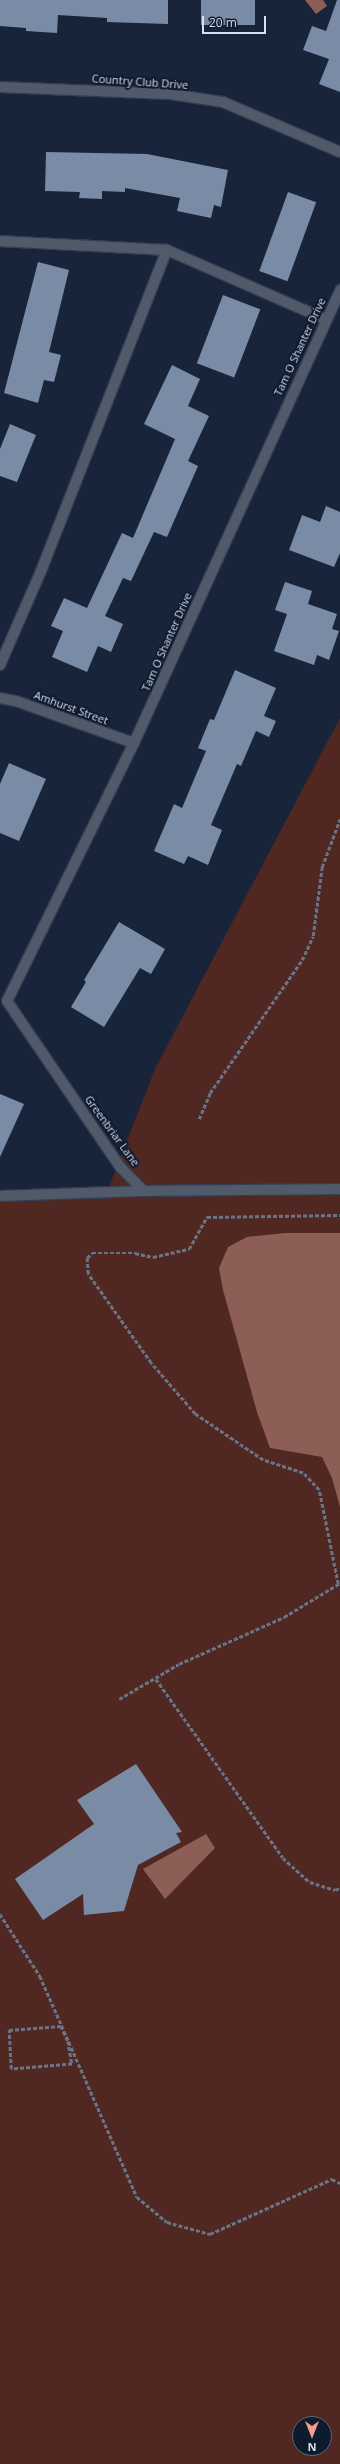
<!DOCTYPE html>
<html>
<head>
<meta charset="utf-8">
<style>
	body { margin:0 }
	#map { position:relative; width:340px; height:2464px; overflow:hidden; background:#182439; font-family:"Open Sans",sans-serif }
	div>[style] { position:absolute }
	.green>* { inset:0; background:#502821 }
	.water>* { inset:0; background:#8d5e55 }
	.building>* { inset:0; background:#7a8ba5; transform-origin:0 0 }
	.path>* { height:2.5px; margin-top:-1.25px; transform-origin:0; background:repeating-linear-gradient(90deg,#697487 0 4px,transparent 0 6px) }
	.roads { filter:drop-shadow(1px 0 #333e52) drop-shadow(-1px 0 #333e52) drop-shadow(0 1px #333e52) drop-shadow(0 -1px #333e52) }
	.service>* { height:10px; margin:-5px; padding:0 5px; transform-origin:5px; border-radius:5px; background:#505a6a }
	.minor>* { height:10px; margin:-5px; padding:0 5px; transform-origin:5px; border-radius:5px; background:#505a6a }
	span { translate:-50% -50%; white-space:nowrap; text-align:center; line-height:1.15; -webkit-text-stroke:4px #0e1b2f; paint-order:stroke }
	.street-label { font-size:11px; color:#d6dfee }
	.north { position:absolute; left:292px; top:2416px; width:40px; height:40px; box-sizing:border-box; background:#0e1b2f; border:1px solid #5e697b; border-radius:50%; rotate:180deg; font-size:11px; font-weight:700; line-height:16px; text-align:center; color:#d6dfee }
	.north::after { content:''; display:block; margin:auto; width:14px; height:18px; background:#f49d8c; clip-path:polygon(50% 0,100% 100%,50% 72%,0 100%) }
	.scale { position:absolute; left:202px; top:16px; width:64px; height:18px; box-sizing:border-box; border:2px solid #d6dfee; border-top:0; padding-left:5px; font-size:12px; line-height:14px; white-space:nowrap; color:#d6dfee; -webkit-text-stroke:3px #0e1b2f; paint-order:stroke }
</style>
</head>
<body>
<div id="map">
	<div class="green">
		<i style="clip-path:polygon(evenodd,340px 718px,340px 2464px,0 2464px,0 1200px,105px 1197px,155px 1069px,340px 718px,300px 2424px,324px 2424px,324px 2448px,300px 2448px,300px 2424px)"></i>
	</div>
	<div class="water">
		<i style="clip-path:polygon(305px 0,323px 0,327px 6px,316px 14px)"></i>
		<i style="clip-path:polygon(285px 1233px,340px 1233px,340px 1507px,332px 1478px,322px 1457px,270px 1448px,257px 1412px,223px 1290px,219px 1268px,228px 1247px,247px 1237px)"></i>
		<i style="clip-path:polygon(206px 1834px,215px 1848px,165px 1899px,143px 1869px)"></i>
	</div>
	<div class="building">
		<i style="clip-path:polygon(0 0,168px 0,168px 24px,107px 22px,107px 18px,58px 15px,57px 33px,26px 31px,26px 28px,0 26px)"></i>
		<i style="left:201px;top:0;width:54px;height:25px"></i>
		<i style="clip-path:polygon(337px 0,340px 0,340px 92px,319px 84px,329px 59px,303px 50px,312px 26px,326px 31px)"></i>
		<i style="clip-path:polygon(46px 152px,147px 154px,228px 170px,221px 207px,214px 205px,211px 218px,177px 211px,180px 198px,125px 188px,125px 192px,102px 191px,102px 199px,79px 198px,80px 192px,45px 191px)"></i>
		<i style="left:288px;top:192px;width:30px;height:84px;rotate:20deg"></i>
		<i style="clip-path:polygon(38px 262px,69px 270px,49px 352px,61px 355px,54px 382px,44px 380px,38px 403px,4px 393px)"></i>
		<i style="left:223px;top:295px;width:40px;height:73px;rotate:21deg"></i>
		<i style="clip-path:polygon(172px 365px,200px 379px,188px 406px,209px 416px,188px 461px,198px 466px,167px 537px,154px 532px,131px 581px,123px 578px,105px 616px,123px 624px,111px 652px,98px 646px,87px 672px,52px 657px,63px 631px,51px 626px,64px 598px,87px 608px,122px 533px,133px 538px,175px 439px,144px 424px)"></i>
		<i style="clip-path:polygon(10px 424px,36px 435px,17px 482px,0 476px,0 449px)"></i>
		<i style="clip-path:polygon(326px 506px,340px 512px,340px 553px,334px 567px,289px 550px,302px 515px,320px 522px)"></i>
		<i style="clip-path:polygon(285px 582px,312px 591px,308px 604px,337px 614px,332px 629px,339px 631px,329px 660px,317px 655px,314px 665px,274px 651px,287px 614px,275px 610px)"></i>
		<i style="clip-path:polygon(235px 670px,276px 688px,264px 716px,276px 721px,269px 737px,256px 731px,241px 766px,237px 764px,211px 825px,222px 830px,208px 865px,188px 856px,184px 864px,154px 851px,174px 804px,182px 808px,206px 751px,198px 748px,210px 719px,214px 720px)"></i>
		<i style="clip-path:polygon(9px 763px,46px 779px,19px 841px,0 833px,0 784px)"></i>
		<i style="clip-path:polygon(119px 922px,165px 949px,151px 974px,140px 968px,104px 1027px,71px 1007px,86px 982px,84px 980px)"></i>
		<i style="clip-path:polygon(0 1094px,24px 1104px,0 1157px)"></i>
		<i style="clip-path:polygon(136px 1764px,182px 1832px,176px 1833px,181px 1842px,138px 1865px,124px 1911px,84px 1915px,83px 1894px,43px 1920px,15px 1879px,94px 1824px,77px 1800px)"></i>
	</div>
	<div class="path">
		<i style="left:199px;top:1119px;width:28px;rotate:-67deg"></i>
		<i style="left:210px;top:1093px;width:162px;rotate:-55.3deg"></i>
		<i style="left:302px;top:960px;width:26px;rotate:-65deg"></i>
		<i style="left:313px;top:936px;width:70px;rotate:-82.6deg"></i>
		<i style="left:322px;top:867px;width:51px;rotate:-69.4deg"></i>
		<i style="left:338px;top:1584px;width:96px;rotate:-101.4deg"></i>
		<i style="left:319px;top:1490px;width:23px;rotate:-133deg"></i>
		<i style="left:303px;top:1473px;width:42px;rotate:-162deg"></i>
		<i style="left:263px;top:1460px;width:82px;rotate:-145.9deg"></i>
		<i style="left:195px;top:1414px;width:67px;rotate:-130.8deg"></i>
		<i style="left:151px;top:1363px;width:109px;rotate:-125.3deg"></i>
		<i style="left:88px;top:1274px;width:16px;rotate:-94deg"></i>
		<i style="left:87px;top:1258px;width:7px;rotate:-45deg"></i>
		<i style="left:92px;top:1253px;width:43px"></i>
		<i style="left:135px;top:1253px;width:18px;rotate:13deg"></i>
		<i style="left:153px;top:1257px;width:37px;rotate:-13deg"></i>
		<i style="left:189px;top:1249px;width:37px;rotate:-61deg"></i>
		<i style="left:207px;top:1217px;width:133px;rotate:-0.9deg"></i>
		<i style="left:156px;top:1679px;width:219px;rotate:54.6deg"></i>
		<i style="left:283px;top:1858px;width:36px;rotate:42deg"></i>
		<i style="left:310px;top:1882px;width:26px;rotate:18deg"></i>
		<i style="left:335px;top:1890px;width:5px;rotate:-22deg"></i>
		<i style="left:119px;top:1699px;width:69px;rotate:-30.3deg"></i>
		<i style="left:179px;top:1664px;width:115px;rotate:-24.1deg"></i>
		<i style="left:284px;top:1617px;width:66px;rotate:-31.3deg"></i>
		<i style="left:0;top:1914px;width:74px;rotate:57.2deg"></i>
		<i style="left:40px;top:1976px;width:241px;rotate:66.3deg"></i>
		<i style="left:137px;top:2197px;width:39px;rotate:40deg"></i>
		<i style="left:167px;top:2222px;width:45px;rotate:15.6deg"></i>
		<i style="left:210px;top:2234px;width:134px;rotate:-24.3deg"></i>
		<i style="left:332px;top:2179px;width:9px;rotate:27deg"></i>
		<i style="left:61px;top:2026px;width:17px;rotate:65deg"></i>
		<i style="left:68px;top:2041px;width:23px;rotate:80deg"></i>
		<i style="left:72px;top:2064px;width:61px;rotate:175.3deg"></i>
		<i style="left:11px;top:2069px;width:39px;rotate:-93deg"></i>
		<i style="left:9px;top:2030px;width:52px;rotate:-4.4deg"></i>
	</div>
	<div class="roads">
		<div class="service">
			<i style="left:0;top:241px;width:167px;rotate:3.1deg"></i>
			<i style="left:167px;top:250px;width:172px;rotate:23.6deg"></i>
			<i style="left:0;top:665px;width:103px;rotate:-66.4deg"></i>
			<i style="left:41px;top:571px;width:345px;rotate:-68.6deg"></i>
			<i style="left:0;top:1196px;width:144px;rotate:-2deg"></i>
		</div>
		<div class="minor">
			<i style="left:0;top:87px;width:170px;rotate:2.4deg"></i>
			<i style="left:170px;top:94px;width:54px;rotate:8.6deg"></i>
			<i style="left:223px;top:102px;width:127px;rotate:23.1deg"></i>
			<i style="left:0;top:698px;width:16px;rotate:11deg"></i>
			<i style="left:16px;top:701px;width:125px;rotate:19.6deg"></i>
			<i style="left:7px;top:1001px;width:288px;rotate:-63.8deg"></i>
			<i style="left:134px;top:743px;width:498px;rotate:-65.5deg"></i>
			<i style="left:7px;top:1001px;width:202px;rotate:55.7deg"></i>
			<i style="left:121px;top:1168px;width:33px;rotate:45deg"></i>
			<i style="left:144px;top:1191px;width:196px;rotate:-0.6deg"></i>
		</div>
	</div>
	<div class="street-label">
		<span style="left:140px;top:82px;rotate:4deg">Country Club Drive</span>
		<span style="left:300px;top:347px;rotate:-65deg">Tam O Shanter Drive</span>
		<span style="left:167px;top:642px;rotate:-66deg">Tam O Shanter Drive</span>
		<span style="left:71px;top:708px;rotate:20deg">Amhurst Street</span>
		<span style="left:112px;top:1131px;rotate:54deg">Greenbriar Lane</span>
	</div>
	<div class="north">N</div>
	<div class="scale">20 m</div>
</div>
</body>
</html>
